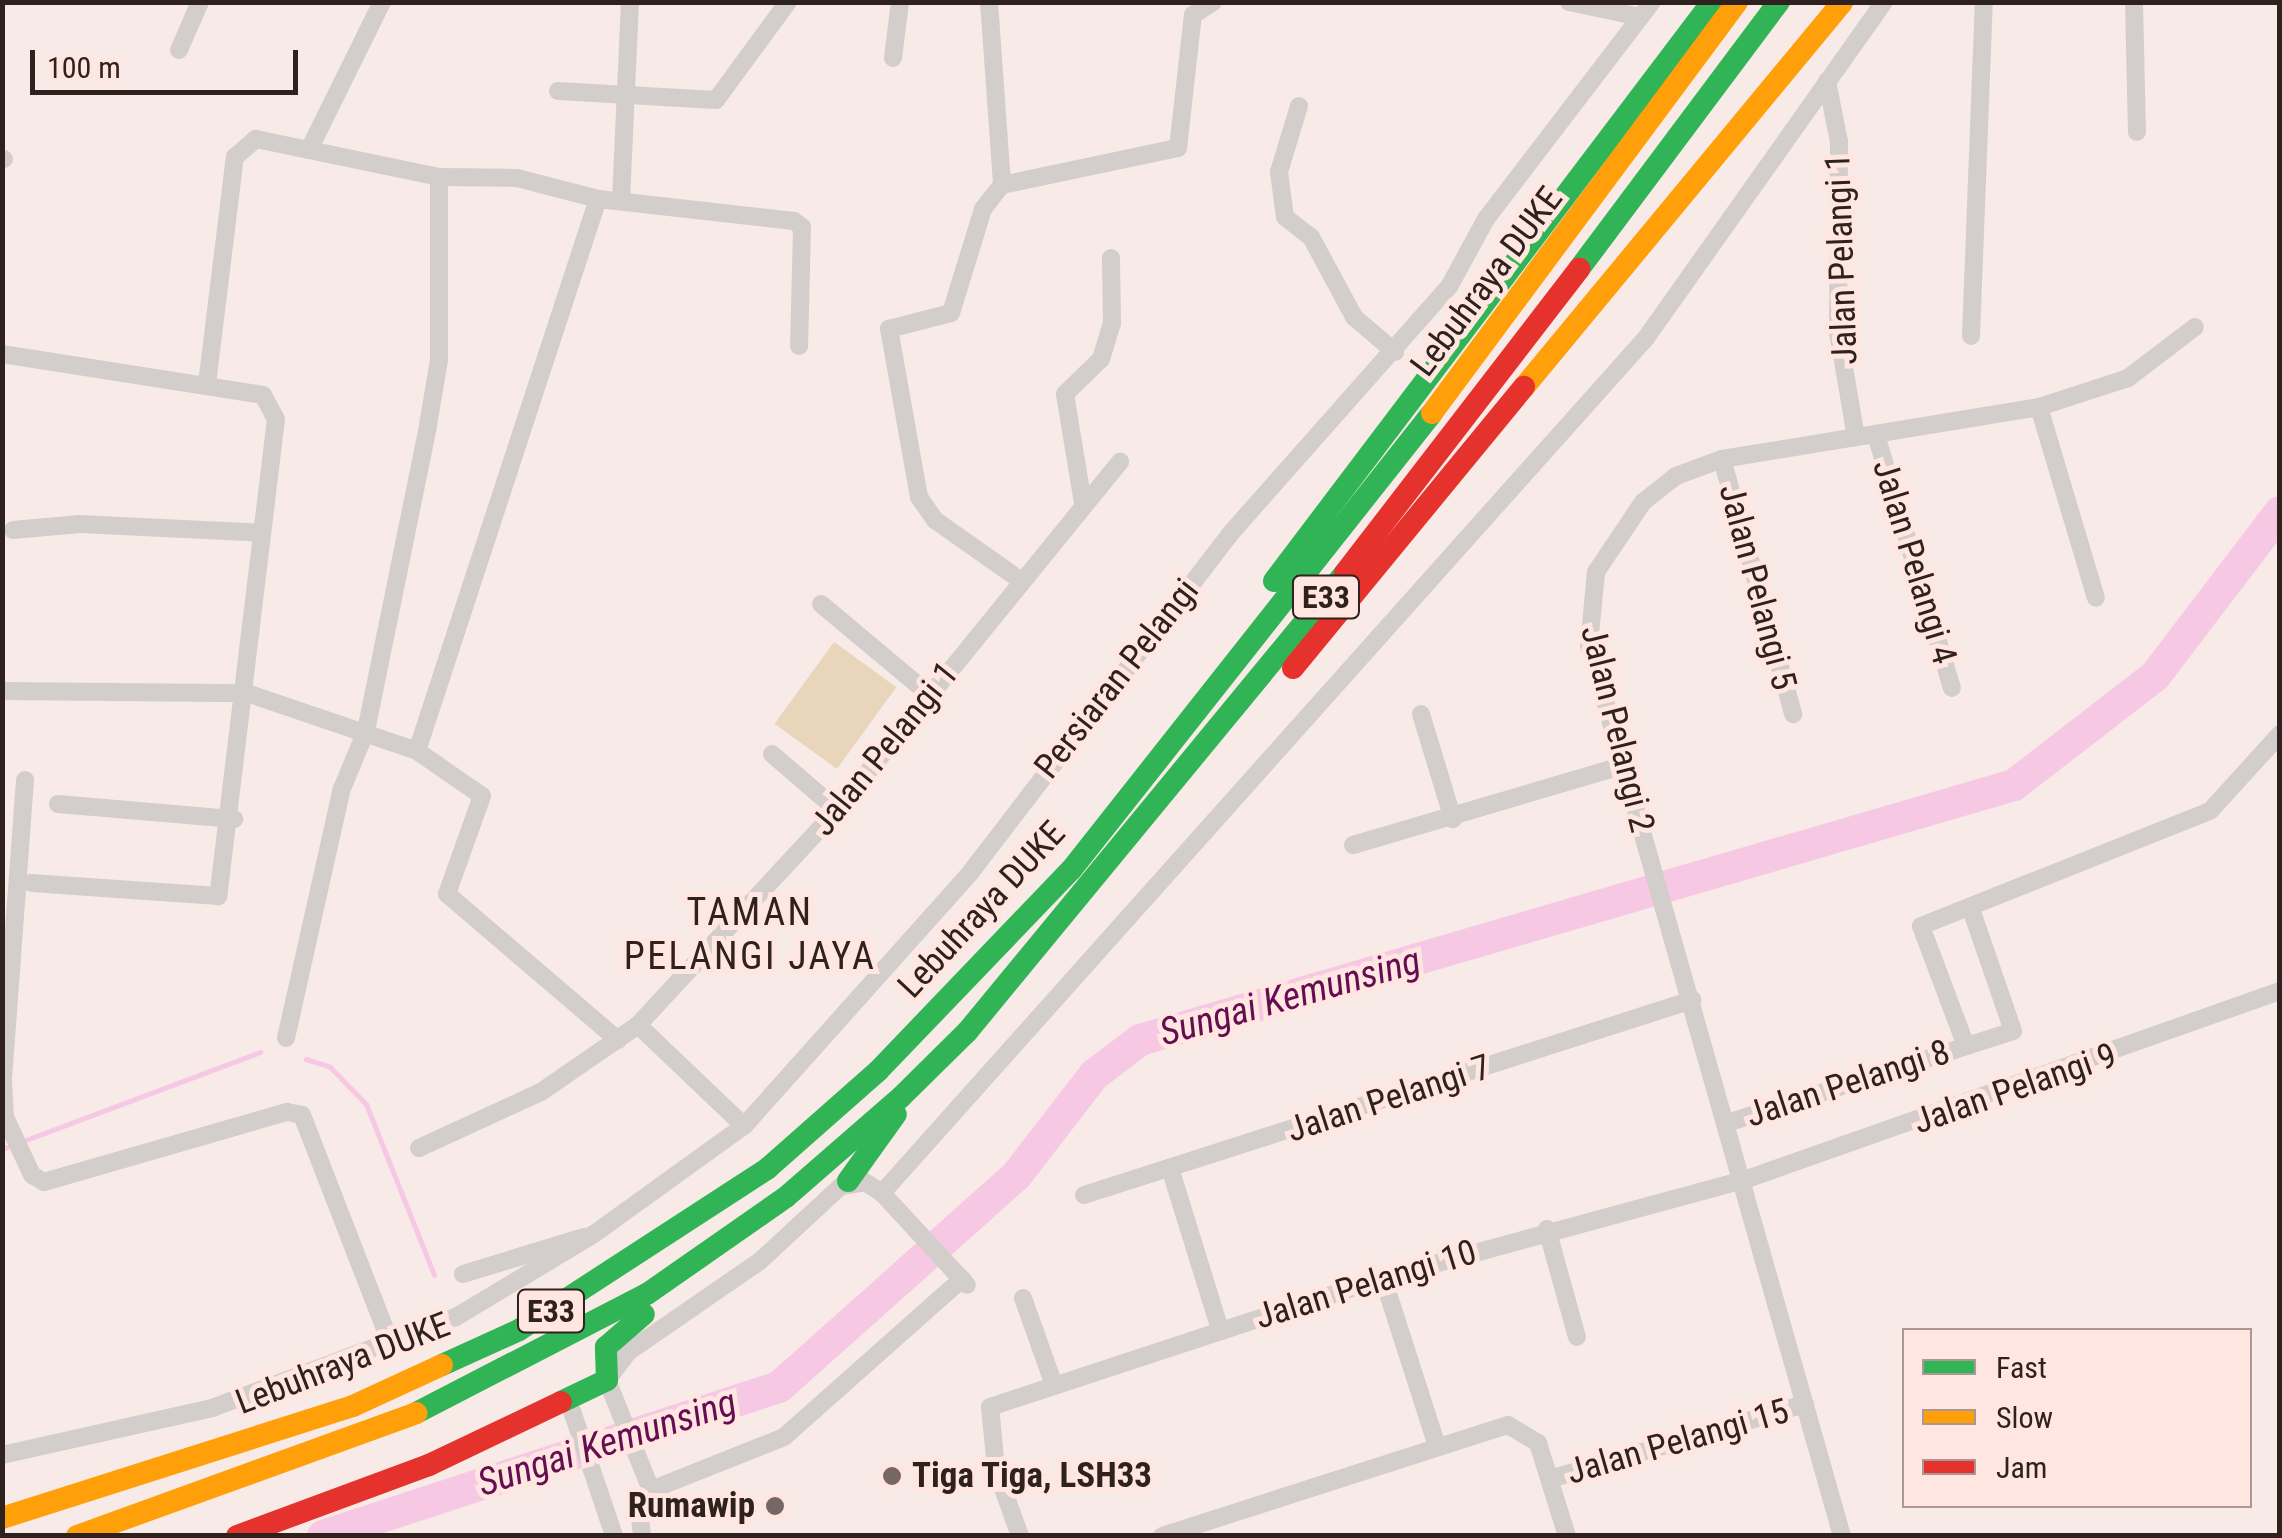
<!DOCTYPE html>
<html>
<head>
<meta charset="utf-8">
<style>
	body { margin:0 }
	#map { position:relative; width:2282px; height:1538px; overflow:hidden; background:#f8eae7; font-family:"Roboto Condensed",sans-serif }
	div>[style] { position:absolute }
	.green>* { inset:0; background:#e8d5ba; transform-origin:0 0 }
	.stream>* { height:5px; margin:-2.5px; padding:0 2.5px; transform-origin:2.5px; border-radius:2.5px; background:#f7c8e4 }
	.river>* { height:32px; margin:-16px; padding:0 16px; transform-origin:16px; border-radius:16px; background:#f7c8e4 }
	.street>* { height:18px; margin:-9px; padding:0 9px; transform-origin:9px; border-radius:9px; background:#d3cecc }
	.fast>* { height:22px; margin:-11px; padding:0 11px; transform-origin:11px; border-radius:11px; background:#30b455 }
	.slow>* { height:22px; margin:-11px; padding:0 11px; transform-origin:11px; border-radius:11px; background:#ff9f0a }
	.jam>* { height:22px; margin:-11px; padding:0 11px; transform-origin:11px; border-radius:11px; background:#e5322d }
	.dots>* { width:28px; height:28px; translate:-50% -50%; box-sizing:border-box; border:5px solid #ffe6e0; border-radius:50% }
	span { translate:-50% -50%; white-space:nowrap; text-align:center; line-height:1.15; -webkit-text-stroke:10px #ffe6e0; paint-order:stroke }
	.shield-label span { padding:2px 8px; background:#ffe6e0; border:2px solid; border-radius:8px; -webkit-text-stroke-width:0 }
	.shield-label { font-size:32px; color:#2f211d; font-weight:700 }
	.street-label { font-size:35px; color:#2f211d }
	.poi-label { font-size:35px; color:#2f211d; font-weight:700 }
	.left { translate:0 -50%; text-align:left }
	.right { translate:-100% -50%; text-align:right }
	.neighbourhood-label { font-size:38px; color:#2f211d; letter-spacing:2.5px }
	.water-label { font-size:38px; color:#640d51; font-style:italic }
	.frame { position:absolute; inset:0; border:5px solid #2f211d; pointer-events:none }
	.legend { position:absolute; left:1902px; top:1328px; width:350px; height:180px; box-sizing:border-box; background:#ffe6e0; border:2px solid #ac9792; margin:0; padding:12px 18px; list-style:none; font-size:30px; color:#2f211d }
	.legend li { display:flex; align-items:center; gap:20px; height:50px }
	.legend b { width:50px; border:2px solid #ac9792 }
	.scale { position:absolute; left:30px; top:50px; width:268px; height:45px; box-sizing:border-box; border:5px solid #2f211d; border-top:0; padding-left:12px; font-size:30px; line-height:35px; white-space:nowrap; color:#2f211d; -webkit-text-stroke:8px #ffe6e0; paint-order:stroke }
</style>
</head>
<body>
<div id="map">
	<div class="green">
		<i style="left:834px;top:642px;width:77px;height:101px;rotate:36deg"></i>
	</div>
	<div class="stream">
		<i style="left:306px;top:1059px;width:25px;rotate:18deg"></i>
		<i style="left:330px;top:1067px;width:52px;rotate:45.8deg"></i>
		<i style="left:366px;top:1104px;width:184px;rotate:68.3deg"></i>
		<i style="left:2px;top:1149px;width:276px;rotate:-20.6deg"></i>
	</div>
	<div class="river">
		<i style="left:323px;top:1536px;width:480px;rotate:-18.1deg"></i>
		<i style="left:779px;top:1387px;width:317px;rotate:-41.7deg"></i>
		<i style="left:1016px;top:1176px;width:128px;rotate:-52.3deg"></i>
		<i style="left:1094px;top:1075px;width:58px;rotate:-37.3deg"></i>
		<i style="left:1140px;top:1040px;width:910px;rotate:-16.27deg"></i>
		<i style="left:2014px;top:785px;width:178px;rotate:-37.7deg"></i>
		<i style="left:2155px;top:676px;width:206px;rotate:-52.7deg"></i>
	</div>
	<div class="street">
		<i style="left:382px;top:2px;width:165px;rotate:116.3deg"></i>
		<i style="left:309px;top:150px;width:133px;rotate:11.7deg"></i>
		<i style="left:439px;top:177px;width:78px;rotate:0.7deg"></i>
		<i style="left:517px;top:178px;width:84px;rotate:14.5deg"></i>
		<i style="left:598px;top:199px;width:197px;rotate:6.4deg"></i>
		<i style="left:794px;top:221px;width:10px;rotate:37deg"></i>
		<i style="left:802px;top:227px;width:119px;rotate:91.4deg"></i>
		<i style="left:989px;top:2px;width:183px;rotate:85.9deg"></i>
		<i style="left:1569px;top:2px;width:73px;rotate:11.9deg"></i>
		<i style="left:2134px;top:2px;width:130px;rotate:88.7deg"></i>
		<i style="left:179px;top:50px;width:52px;rotate:-66.4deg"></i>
		<i style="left:893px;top:58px;width:56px;rotate:-82.9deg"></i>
		<i style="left:1827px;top:81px;width:62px;rotate:78.9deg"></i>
		<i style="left:1839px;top:142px;width:190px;rotate:90.3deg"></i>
		<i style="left:1838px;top:332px;width:107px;rotate:80.3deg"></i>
		<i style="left:558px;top:91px;width:158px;rotate:3.3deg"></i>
		<i style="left:716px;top:100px;width:122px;rotate:-53.7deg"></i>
		<i style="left:1299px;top:106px;width:69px;rotate:106.9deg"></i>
		<i style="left:1279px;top:172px;width:45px;rotate:82.4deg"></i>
		<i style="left:1285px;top:217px;width:33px;rotate:38deg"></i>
		<i style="left:1311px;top:237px;width:91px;rotate:61.7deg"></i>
		<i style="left:1354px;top:317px;width:54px;rotate:40.5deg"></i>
		<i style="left:2px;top:159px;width:2px"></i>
		<i style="left:621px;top:200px;width:198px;rotate:-87.4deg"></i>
		<i style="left:1971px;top:336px;width:334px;rotate:-87.8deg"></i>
		<i style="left:2px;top:354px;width:264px;rotate:8.9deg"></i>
		<i style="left:263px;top:395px;width:27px;rotate:62deg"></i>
		<i style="left:276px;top:419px;width:481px;rotate:96.9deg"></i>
		<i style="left:218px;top:896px;width:187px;rotate:-176deg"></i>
		<i style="left:207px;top:384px;width:229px;rotate:-83deg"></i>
		<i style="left:235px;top:157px;width:28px;rotate:-41deg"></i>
		<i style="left:256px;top:139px;width:54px;rotate:11.7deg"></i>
		<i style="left:2039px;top:407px;width:199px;rotate:73.4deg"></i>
		<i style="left:1876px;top:435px;width:264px;rotate:73.3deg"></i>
		<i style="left:1722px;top:459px;width:265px;rotate:74.4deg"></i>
		<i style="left:1083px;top:503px;width:110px;rotate:-99.4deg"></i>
		<i style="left:1065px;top:394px;width:50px;rotate:-44.2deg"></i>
		<i style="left:1101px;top:359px;width:37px;rotate:-73deg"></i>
		<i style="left:1112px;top:324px;width:66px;rotate:-90.9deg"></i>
		<i style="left:13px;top:530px;width:67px;rotate:-5.1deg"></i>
		<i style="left:80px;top:524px;width:182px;rotate:2.8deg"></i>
		<i style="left:1020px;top:580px;width:104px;rotate:-144.8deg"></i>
		<i style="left:935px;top:520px;width:28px;rotate:-125deg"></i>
		<i style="left:919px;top:497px;width:171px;rotate:-100.1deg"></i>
		<i style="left:889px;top:329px;width:64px;rotate:-14.5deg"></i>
		<i style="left:951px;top:313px;width:109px;rotate:-72.9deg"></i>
		<i style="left:983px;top:209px;width:31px;rotate:-52deg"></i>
		<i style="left:1002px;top:185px;width:180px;rotate:-11.9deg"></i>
		<i style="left:1178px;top:148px;width:134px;rotate:-83.6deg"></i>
		<i style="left:1193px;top:15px;width:24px;rotate:-33deg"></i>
		<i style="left:821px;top:604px;width:142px;rotate:39.9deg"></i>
		<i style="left:2px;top:691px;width:245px;rotate:0.5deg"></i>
		<i style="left:247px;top:693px;width:180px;rotate:18.8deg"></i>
		<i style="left:417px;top:751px;width:79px;rotate:34.7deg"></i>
		<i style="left:482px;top:796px;width:104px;rotate:109.7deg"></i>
		<i style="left:447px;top:894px;width:225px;rotate:40.5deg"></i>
		<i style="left:1421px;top:714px;width:110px;rotate:73.1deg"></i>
		<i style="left:417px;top:751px;width:581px;rotate:-71.85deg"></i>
		<i style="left:772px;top:754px;width:86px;rotate:40.7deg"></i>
		<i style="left:25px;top:780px;width:301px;rotate:94.2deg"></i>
		<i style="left:3px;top:1080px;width:37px;rotate:87deg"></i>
		<i style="left:5px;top:1117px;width:64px;rotate:65deg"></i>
		<i style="left:32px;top:1175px;width:14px;rotate:30deg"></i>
		<i style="left:44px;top:1182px;width:253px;rotate:-16.1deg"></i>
		<i style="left:287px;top:1112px;width:15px;rotate:11deg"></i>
		<i style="left:302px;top:1115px;width:243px;rotate:68.8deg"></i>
		<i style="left:58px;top:804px;width:177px;rotate:4.9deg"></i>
		<i style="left:1353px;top:845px;width:280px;rotate:-16.4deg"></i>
		<i style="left:638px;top:1025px;width:146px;rotate:43.6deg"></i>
		<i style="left:286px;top:1038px;width:253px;rotate:-77.4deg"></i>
		<i style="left:341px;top:791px;width:65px;rotate:-67.4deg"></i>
		<i style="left:366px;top:731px;width:312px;rotate:-78.5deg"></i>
		<i style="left:428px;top:425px;width:66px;rotate:-80.4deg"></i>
		<i style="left:439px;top:360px;width:183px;rotate:-90deg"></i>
		<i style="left:1966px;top:1046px;width:128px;rotate:-110.6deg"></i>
		<i style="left:1921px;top:926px;width:311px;rotate:-21.7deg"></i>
		<i style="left:2210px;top:811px;width:104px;rotate:-47.7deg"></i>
		<i style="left:1730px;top:1122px;width:297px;rotate:-17.8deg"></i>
		<i style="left:2013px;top:1031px;width:129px;rotate:-109deg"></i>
		<i style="left:419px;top:1148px;width:134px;rotate:-24.7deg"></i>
		<i style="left:541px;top:1092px;width:118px;rotate:-34.6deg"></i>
		<i style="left:638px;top:1025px;width:293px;rotate:-47.2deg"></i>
		<i style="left:837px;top:810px;width:449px;rotate:-50.9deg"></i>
		<i style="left:1170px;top:1168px;width:170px;rotate:72.8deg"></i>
		<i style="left:882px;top:1193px;width:1147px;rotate:-48.22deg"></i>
		<i style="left:1646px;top:338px;width:412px;rotate:-54.7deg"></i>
		<i style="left:1084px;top:1195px;width:639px;rotate:-17.78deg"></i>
		<i style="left:1547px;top:1229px;width:112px;rotate:74.5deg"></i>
		<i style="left:463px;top:1274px;width:127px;rotate:-17deg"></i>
		<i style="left:1383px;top:1278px;width:176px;rotate:72.2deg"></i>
		<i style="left:1023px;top:1298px;width:92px;rotate:70.4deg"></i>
		<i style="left:572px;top:1411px;width:132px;rotate:71.4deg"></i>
		<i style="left:2px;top:1455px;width:215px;rotate:-12.6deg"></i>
		<i style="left:212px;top:1408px;width:260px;rotate:-20.5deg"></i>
		<i style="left:456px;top:1317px;width:161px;rotate:-31deg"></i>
		<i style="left:594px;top:1234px;width:185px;rotate:-35.8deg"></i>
		<i style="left:744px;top:1126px;width:339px;rotate:-48.2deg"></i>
		<i style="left:970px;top:873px;width:427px;rotate:-52.5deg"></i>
		<i style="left:1230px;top:534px;width:332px;rotate:-48.5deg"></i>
		<i style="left:1450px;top:285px;width:75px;rotate:-61.4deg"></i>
		<i style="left:1486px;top:219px;width:273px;rotate:-52.6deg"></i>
		<i style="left:1550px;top:1479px;width:266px;rotate:-16.4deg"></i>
		<i style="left:651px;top:1490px;width:143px;rotate:-21.7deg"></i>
		<i style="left:784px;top:1437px;width:238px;rotate:-41.6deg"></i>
		<i style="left:642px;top:1536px;width:31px;rotate:-96deg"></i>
		<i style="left:639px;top:1505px;width:19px;rotate:-51deg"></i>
		<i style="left:651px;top:1490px;width:118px;rotate:-111.8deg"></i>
		<i style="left:607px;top:1380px;width:35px;rotate:-53deg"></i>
		<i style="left:628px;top:1352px;width:160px;rotate:-34.6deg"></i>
		<i style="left:760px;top:1261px;width:110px;rotate:-42.8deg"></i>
		<i style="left:841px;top:1186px;width:24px;rotate:-9deg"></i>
		<i style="left:865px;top:1182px;width:20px;rotate:33deg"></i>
		<i style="left:882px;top:1193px;width:125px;rotate:47.3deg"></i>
		<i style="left:1020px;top:1536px;width:71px;rotate:-109.7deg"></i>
		<i style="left:996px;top:1469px;width:62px;rotate:-95.5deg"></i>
		<i style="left:990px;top:1407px;width:414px;rotate:-18.2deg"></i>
		<i style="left:1383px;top:1278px;width:377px;rotate:-15.2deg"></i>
		<i style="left:1747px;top:1179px;width:565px;rotate:-19.43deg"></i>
		<i style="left:1162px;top:1536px;width:363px;rotate:-17.8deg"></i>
		<i style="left:1508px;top:1425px;width:35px;rotate:31deg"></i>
		<i style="left:1538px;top:1443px;width:97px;rotate:72.7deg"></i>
		<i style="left:1842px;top:1536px;width:926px;rotate:-105.85deg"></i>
		<i style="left:1589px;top:645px;width:73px;rotate:-84.5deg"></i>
		<i style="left:1596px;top:572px;width:84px;rotate:-56.1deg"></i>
		<i style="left:1643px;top:502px;width:42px;rotate:-38.2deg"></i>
		<i style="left:1676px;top:476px;width:49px;rotate:-20.3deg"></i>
		<i style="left:1722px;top:459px;width:321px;rotate:-9.3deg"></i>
		<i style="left:2039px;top:407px;width:94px;rotate:-18deg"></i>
		<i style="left:2128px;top:378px;width:84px;rotate:-37.3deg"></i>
	</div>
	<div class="fast">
		<i style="left:1579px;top:269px;width:334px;rotate:-53.2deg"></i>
		<i style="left:1274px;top:581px;width:726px;rotate:-52.89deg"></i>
		<i style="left:848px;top:1181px;width:82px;rotate:-54.4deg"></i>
		<i style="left:442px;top:1365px;width:85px;rotate:-24.4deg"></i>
		<i style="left:519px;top:1330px;width:297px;rotate:-33deg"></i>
		<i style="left:768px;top:1168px;width:147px;rotate:-41.4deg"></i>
		<i style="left:878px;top:1071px;width:279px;rotate:-46.2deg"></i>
		<i style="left:1071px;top:870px;width:582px;rotate:-51.69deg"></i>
		<i style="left:561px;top:1402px;width:51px;rotate:-25.6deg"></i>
		<i style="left:607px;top:1380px;width:33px;rotate:-92deg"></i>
		<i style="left:606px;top:1347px;width:50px;rotate:-41deg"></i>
		<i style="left:416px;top:1413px;width:260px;rotate:-27.3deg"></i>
		<i style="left:647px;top:1294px;width:169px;rotate:-34.9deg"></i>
		<i style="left:786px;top:1197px;width:152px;rotate:-41deg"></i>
		<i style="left:901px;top:1097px;width:93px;rotate:-44.6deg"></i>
		<i style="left:967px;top:1032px;width:595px;rotate:-50.53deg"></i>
	</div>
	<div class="slow">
		<i style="left:1524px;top:387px;width:499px;rotate:-50.4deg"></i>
		<i style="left:1432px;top:413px;width:512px;rotate:-53.42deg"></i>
		<i style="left:2px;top:1518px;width:368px;rotate:-17.7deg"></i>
		<i style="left:353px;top:1406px;width:98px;rotate:-24.7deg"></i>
		<i style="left:77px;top:1536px;width:361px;rotate:-19.9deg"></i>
	</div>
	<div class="jam">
		<i style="left:1345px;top:573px;width:384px;rotate:-52.4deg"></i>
		<i style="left:1293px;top:668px;width:364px;rotate:-50.6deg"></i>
		<i style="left:237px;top:1536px;width:205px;rotate:-20.3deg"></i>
		<i style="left:429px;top:1465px;width:146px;rotate:-25.5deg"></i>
	</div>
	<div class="dots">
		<i style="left:892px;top:1476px;background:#756764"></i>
		<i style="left:775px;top:1506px;background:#756764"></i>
	</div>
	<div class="shield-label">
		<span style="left:1326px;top:597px">E33</span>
		<span style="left:551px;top:1311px">E33</span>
	</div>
	<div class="street-label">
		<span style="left:1842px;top:259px;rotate:-92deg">Jalan Pelangi 1</span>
		<span style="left:1487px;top:282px;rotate:-53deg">Lebuhraya DUKE</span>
		<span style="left:1914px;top:562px;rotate:73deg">Jalan Pelangi 4</span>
		<span style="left:1757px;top:587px;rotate:75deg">Jalan Pelangi 5</span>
		<span style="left:1117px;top:679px;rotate:-52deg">Persiaran Pelangi</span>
		<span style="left:1617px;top:729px;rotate:76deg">Jalan Pelangi 2</span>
		<span style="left:885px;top:749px;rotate:-51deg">Jalan Pelangi 1</span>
		<span style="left:982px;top:910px;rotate:-47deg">Lebuhraya DUKE</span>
		<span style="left:1848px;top:1084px;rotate:-18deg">Jalan Pelangi 8</span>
		<span style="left:2015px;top:1089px;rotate:-19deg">Jalan Pelangi 9</span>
		<span style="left:1389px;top:1099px;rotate:-18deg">Jalan Pelangi 7</span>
		<span style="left:1366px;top:1285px;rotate:-17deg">Jalan Pelangi 10</span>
		<span style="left:343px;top:1364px;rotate:-21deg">Lebuhraya DUKE</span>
		<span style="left:1678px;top:1442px;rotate:-16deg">Jalan Pelangi 15</span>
	</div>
	<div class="poi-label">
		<span class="left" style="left:912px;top:1476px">Tiga Tiga, LSH33</span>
		<span class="right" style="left:755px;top:1506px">Rumawip</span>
	</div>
	<div class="neighbourhood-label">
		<span style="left:750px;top:935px">TAMAN<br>PELANGI JAYA</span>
	</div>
	<div class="water-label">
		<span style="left:1290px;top:997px;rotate:-16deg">Sungai Kemunsing</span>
		<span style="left:607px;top:1443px;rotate:-18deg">Sungai Kemunsing</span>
	</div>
	<div class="frame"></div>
	<ul class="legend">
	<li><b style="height:12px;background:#30b455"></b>Fast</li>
	<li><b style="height:12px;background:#ff9f0a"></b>Slow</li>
	<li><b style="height:12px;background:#e5322d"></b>Jam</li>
	</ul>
	<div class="scale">100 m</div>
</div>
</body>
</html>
